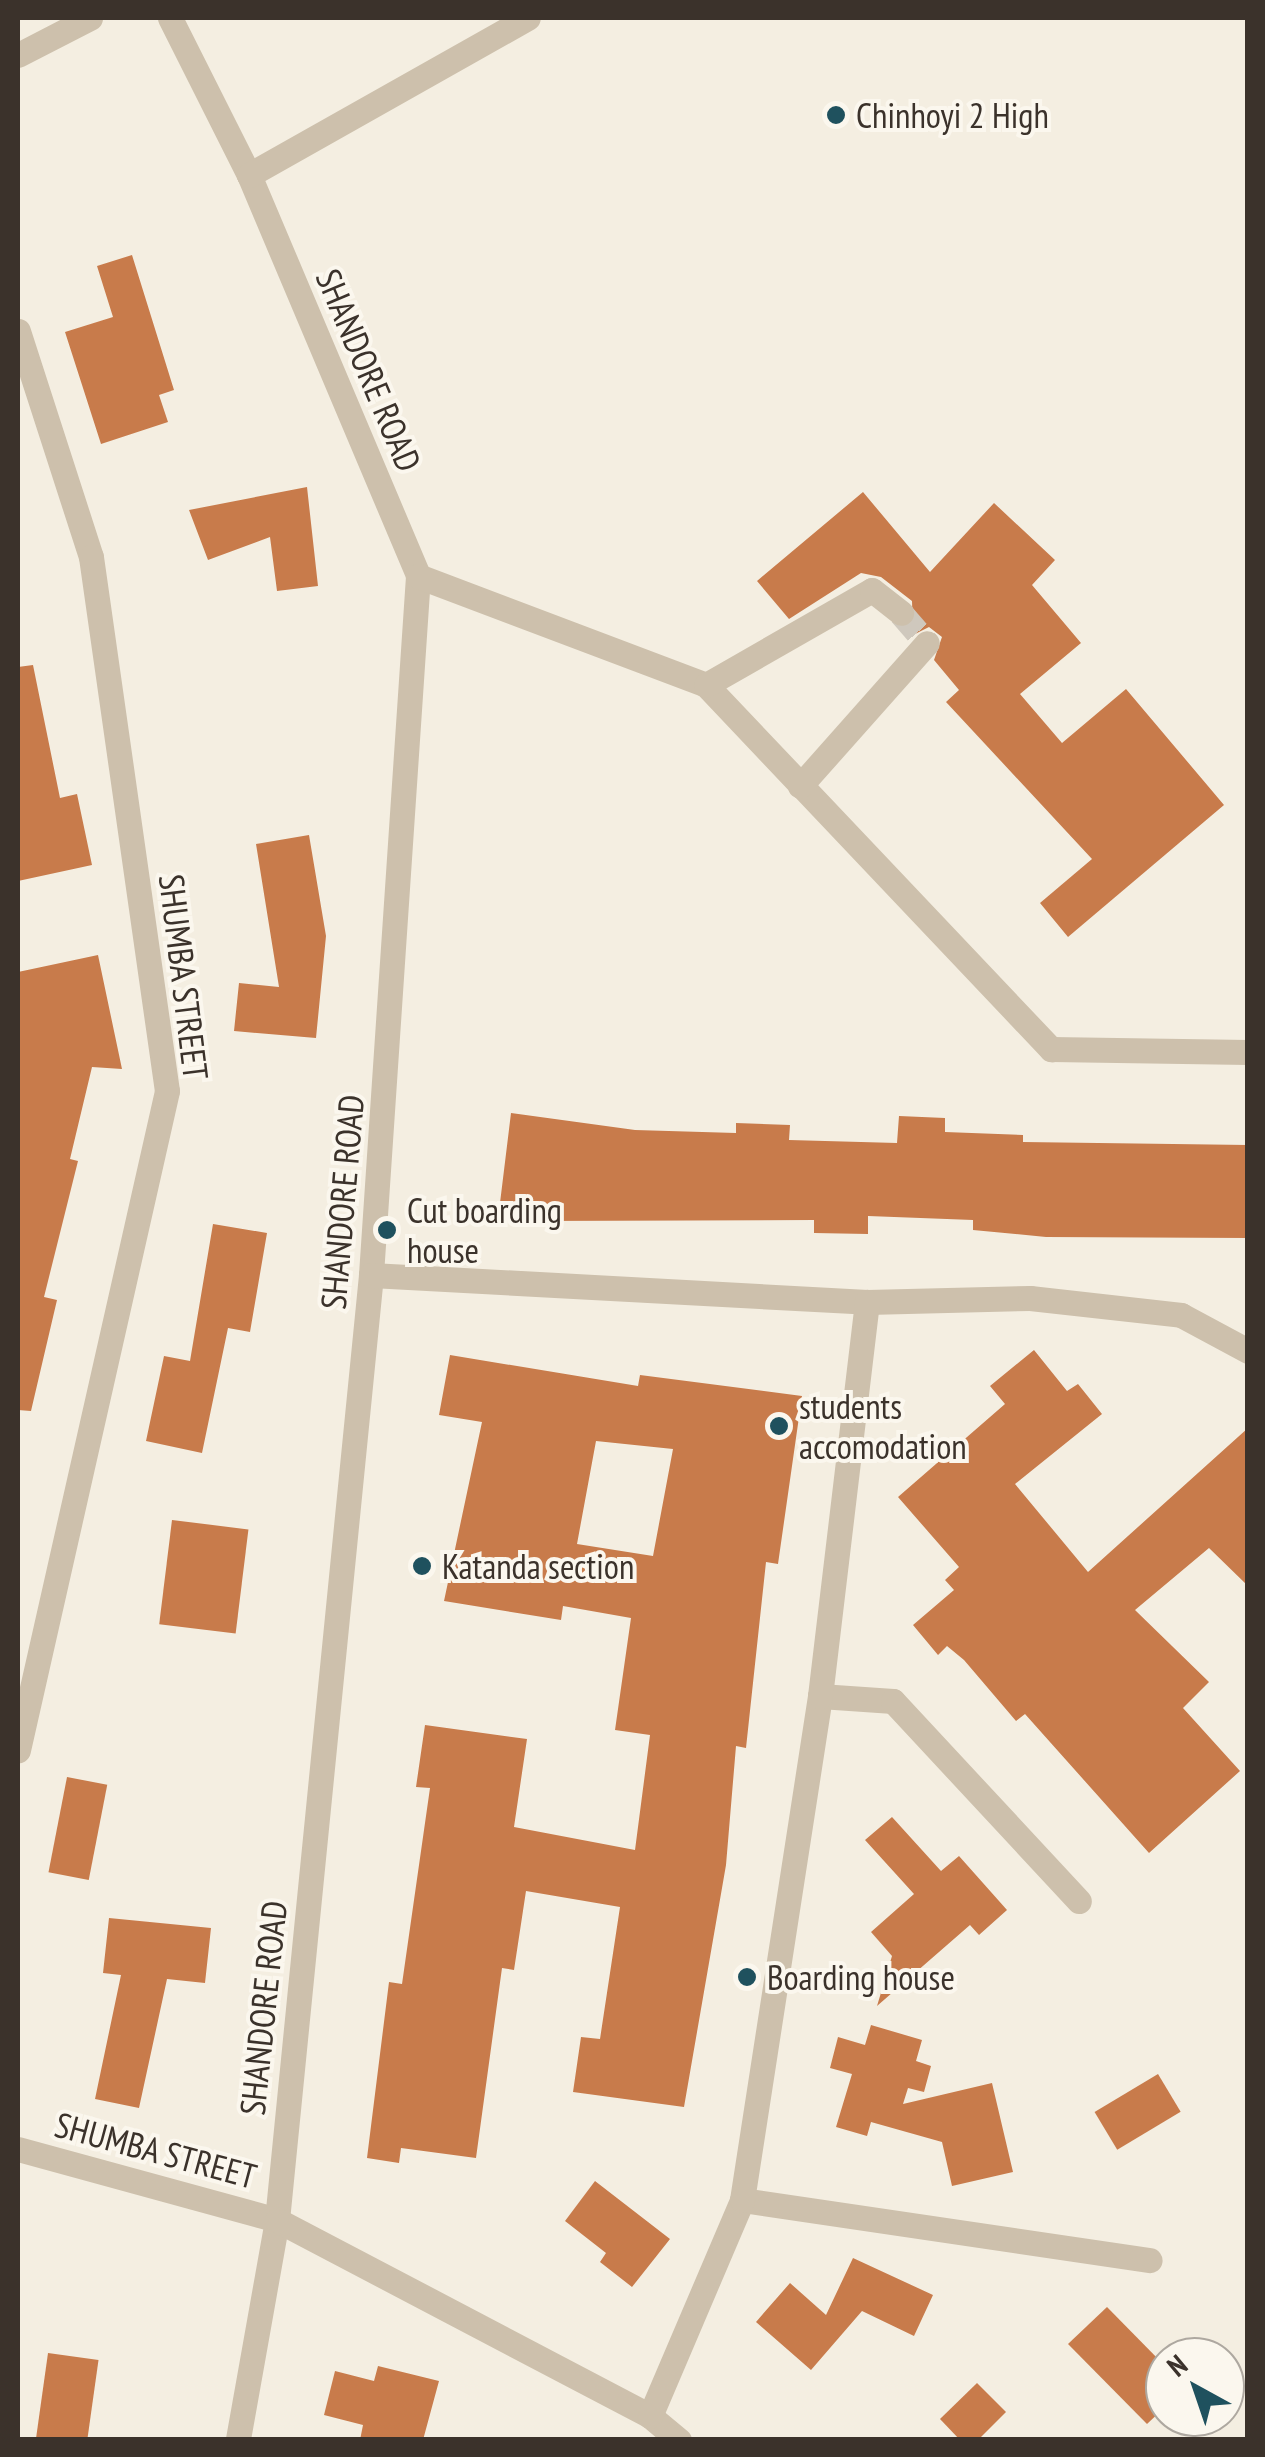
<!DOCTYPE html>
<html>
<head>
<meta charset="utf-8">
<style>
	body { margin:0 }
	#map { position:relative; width:1265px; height:2457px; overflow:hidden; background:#f4eee1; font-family:"PT Sans Narrow",sans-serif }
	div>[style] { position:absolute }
	.building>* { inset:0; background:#c87b4b; transform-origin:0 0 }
	.minor-tunnel>* { height:25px; margin-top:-12.5px; transform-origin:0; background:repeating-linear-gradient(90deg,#cfc8bd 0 25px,transparent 0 37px) }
	.minor>* { height:25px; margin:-12.5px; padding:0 12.5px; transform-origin:12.5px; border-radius:12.5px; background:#cdc0ac }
	.dots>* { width:28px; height:28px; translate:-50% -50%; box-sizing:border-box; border:5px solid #fbf7ee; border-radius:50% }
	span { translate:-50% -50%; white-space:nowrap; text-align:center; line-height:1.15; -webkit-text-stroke:8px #fbf7ee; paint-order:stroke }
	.poi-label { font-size:35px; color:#3b322b }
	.left { translate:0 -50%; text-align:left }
	.street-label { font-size:35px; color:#3b322b }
	.frame { position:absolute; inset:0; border:20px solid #3b322b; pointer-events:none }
	.north { position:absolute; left:1145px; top:2337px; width:100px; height:100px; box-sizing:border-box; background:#fbf7ee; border:2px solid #aea8a0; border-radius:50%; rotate:320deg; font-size:28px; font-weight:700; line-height:40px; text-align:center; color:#3b322b }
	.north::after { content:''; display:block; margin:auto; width:35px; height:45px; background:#1f515e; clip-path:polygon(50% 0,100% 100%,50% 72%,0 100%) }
</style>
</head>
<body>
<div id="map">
	<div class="building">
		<i style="clip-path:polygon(132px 255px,174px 390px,159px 395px,168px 422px,101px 444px,65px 332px,113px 317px,97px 266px)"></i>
		<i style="clip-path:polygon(307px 487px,318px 586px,277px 591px,270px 537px,208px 560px,189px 510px)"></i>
		<i style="clip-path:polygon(863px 492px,930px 572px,994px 503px,1055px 560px,1032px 585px,1081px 643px,1020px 694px,1062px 743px,1126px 689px,1224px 805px,1068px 937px,1040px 903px,1092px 859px,946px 702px,959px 690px,934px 660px,942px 637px,929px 627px,913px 635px,912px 601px,881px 577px,861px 573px,789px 619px,757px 581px)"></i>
		<i style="clip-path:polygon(33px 665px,60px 798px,77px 794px,92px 865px,18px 881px,18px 667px)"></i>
		<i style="clip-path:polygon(309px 835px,326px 936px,316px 1038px,234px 1031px,239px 983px,279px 987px,256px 844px)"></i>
		<i style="clip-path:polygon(98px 955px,122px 1069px,92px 1067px,70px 1159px,78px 1161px,44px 1297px,57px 1300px,31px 1411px,18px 1410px,18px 972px)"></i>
		<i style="clip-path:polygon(511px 1113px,635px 1130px,736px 1133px,736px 1123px,790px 1125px,789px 1140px,897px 1143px,899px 1116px,945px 1118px,945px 1132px,1023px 1135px,1023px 1142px,1248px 1145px,1248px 1238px,1046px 1237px,973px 1230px,973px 1220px,868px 1216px,868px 1234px,814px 1233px,814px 1220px,534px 1221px,534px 1212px,499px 1211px)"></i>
		<i style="clip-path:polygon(213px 1224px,267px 1233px,250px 1332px,228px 1328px,202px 1453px,146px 1441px,164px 1356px,190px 1361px)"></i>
		<i style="clip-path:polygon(1034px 1350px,1067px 1391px,1078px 1384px,1102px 1414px,1015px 1484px,1088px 1572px,1248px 1428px,1248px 1586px,1209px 1548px,1135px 1610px,1209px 1682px,1183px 1708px,1240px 1771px,1149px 1853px,1025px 1714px,1016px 1721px,964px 1660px,947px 1646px,938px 1655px,913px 1625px,954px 1590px,945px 1580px,959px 1567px,898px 1497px,1005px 1404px,990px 1386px)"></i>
		<i style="clip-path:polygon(evenodd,450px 1355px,638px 1386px,640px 1375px,802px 1396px,778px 1564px,766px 1562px,746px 1748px,736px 1746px,726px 1865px,684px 2107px,573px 2092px,581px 2037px,600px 2039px,620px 1907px,526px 1891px,514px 1970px,502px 1968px,476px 2158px,401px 2148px,399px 2163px,367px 2158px,389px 1982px,402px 1984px,430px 1788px,416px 1787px,425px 1725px,527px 1739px,514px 1827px,635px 1850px,650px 1735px,615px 1730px,631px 1618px,563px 1606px,561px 1620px,444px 1601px,482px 1422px,439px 1415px,450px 1355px,596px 1441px,673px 1449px,653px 1556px,577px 1544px,596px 1441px)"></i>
		<i style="left:172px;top:1520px;width:77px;height:105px;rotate:7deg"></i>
		<i style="left:67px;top:1777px;width:41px;height:97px;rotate:11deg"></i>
		<i style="clip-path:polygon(892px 1817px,941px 1871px,959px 1856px,1007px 1910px,979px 1935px,970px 1925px,877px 2006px,892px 1956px,871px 1932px,914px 1894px,865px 1840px)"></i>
		<i style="clip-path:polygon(109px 1918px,211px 1928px,205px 1983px,167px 1979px,139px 2108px,95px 2099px,121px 1975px,103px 1973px)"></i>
		<i style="clip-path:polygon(871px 2025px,922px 2040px,916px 2061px,931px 2066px,924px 2092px,908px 2088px,903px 2104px,992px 2083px,1013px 2172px,952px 2186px,942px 2142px,871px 2122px,867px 2136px,836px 2127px,852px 2074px,830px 2068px,838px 2037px,865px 2045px)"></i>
		<i style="left:1158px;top:2074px;width:44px;height:74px;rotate:59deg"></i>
		<i style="clip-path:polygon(595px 2181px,670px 2239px,632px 2287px,600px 2262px,606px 2253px,565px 2221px)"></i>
		<i style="clip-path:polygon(853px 2258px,933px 2295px,914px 2336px,862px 2311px,811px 2370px,756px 2322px,790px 2283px,826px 2315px)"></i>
		<i style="clip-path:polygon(1107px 2307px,1165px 2366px,1165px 2407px,1147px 2424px,1068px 2344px)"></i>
		<i style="left:48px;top:2353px;width:51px;height:88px;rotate:8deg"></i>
		<i style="clip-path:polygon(378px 2366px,439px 2381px,423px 2440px,360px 2440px,363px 2425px,324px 2415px,335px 2371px,374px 2381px)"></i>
		<i style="clip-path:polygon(977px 2383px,1006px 2412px,978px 2440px,960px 2440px,940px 2419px)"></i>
	</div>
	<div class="minor-tunnel">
		<i style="left:901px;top:613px;width:40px;rotate:49deg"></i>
	</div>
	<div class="minor">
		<i style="left:170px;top:18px;width:176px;rotate:63.3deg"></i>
		<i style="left:249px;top:175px;width:435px;rotate:67.1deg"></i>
		<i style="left:418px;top:576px;width:701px;rotate:93.85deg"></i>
		<i style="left:371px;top:1275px;width:950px;rotate:95.68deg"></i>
		<i style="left:277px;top:2220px;width:223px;rotate:100.1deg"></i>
		<i style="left:18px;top:55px;width:81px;rotate:-27.2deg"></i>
		<i style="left:249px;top:175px;width:320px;rotate:-29.4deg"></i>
		<i style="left:18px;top:331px;width:237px;rotate:72.1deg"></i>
		<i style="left:91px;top:557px;width:539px;rotate:81.9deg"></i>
		<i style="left:167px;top:1091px;width:676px;rotate:102.74deg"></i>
		<i style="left:418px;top:576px;width:308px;rotate:20.7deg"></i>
		<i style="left:706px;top:685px;width:502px;rotate:46.54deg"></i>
		<i style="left:1051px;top:1049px;width:197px;rotate:0.9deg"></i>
		<i style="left:706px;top:685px;width:191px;rotate:-29.8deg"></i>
		<i style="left:872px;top:590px;width:37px;rotate:38deg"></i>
		<i style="left:800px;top:786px;width:191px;rotate:-48.4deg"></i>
		<i style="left:371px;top:1275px;width:497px;rotate:3.1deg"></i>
		<i style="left:867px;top:1302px;width:163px;rotate:-1.4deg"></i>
		<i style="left:1030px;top:1298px;width:152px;rotate:6.4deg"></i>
		<i style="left:1181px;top:1315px;width:76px;rotate:28.2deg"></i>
		<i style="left:820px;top:1696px;width:73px;rotate:3.9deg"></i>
		<i style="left:893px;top:1701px;width:273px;rotate:47.1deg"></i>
		<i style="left:18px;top:2149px;width:269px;rotate:15.3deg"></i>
		<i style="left:277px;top:2220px;width:421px;rotate:27.7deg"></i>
		<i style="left:650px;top:2416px;width:38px;rotate:40deg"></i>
		<i style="left:742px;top:2200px;width:412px;rotate:8.4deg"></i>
		<i style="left:650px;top:2416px;width:235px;rotate:-66.9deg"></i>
		<i style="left:742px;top:2200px;width:510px;rotate:-81.2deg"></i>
		<i style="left:820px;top:1696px;width:397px;rotate:-83.2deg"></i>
	</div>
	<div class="dots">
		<i style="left:836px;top:115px;background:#1f515e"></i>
		<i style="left:387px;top:1230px;background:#1f515e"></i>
		<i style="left:779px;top:1426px;background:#1f515e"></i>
		<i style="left:422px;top:1566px;background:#1f515e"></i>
		<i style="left:747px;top:1977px;background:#1f515e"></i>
	</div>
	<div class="poi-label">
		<span class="left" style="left:856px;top:115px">Chinhoyi 2 High</span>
		<span class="left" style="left:407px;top:1230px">Cut boarding<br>house</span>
		<span class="left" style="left:799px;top:1426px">students<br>accomodation</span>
		<span class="left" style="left:442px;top:1566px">Katanda section</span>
		<span class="left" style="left:767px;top:1977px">Boarding house</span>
	</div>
	<div class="street-label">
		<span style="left:369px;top:370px;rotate:67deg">SHANDORE ROAD</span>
		<span style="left:184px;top:977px;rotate:83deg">SHUMBA STREET</span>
		<span style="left:342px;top:1202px;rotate:-85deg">SHANDORE ROAD</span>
		<span style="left:263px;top:2008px;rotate:-84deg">SHANDORE ROAD</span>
		<span style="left:156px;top:2150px;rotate:15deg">SHUMBA STREET</span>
	</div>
	<div class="frame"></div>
	<div class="north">N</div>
</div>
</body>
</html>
